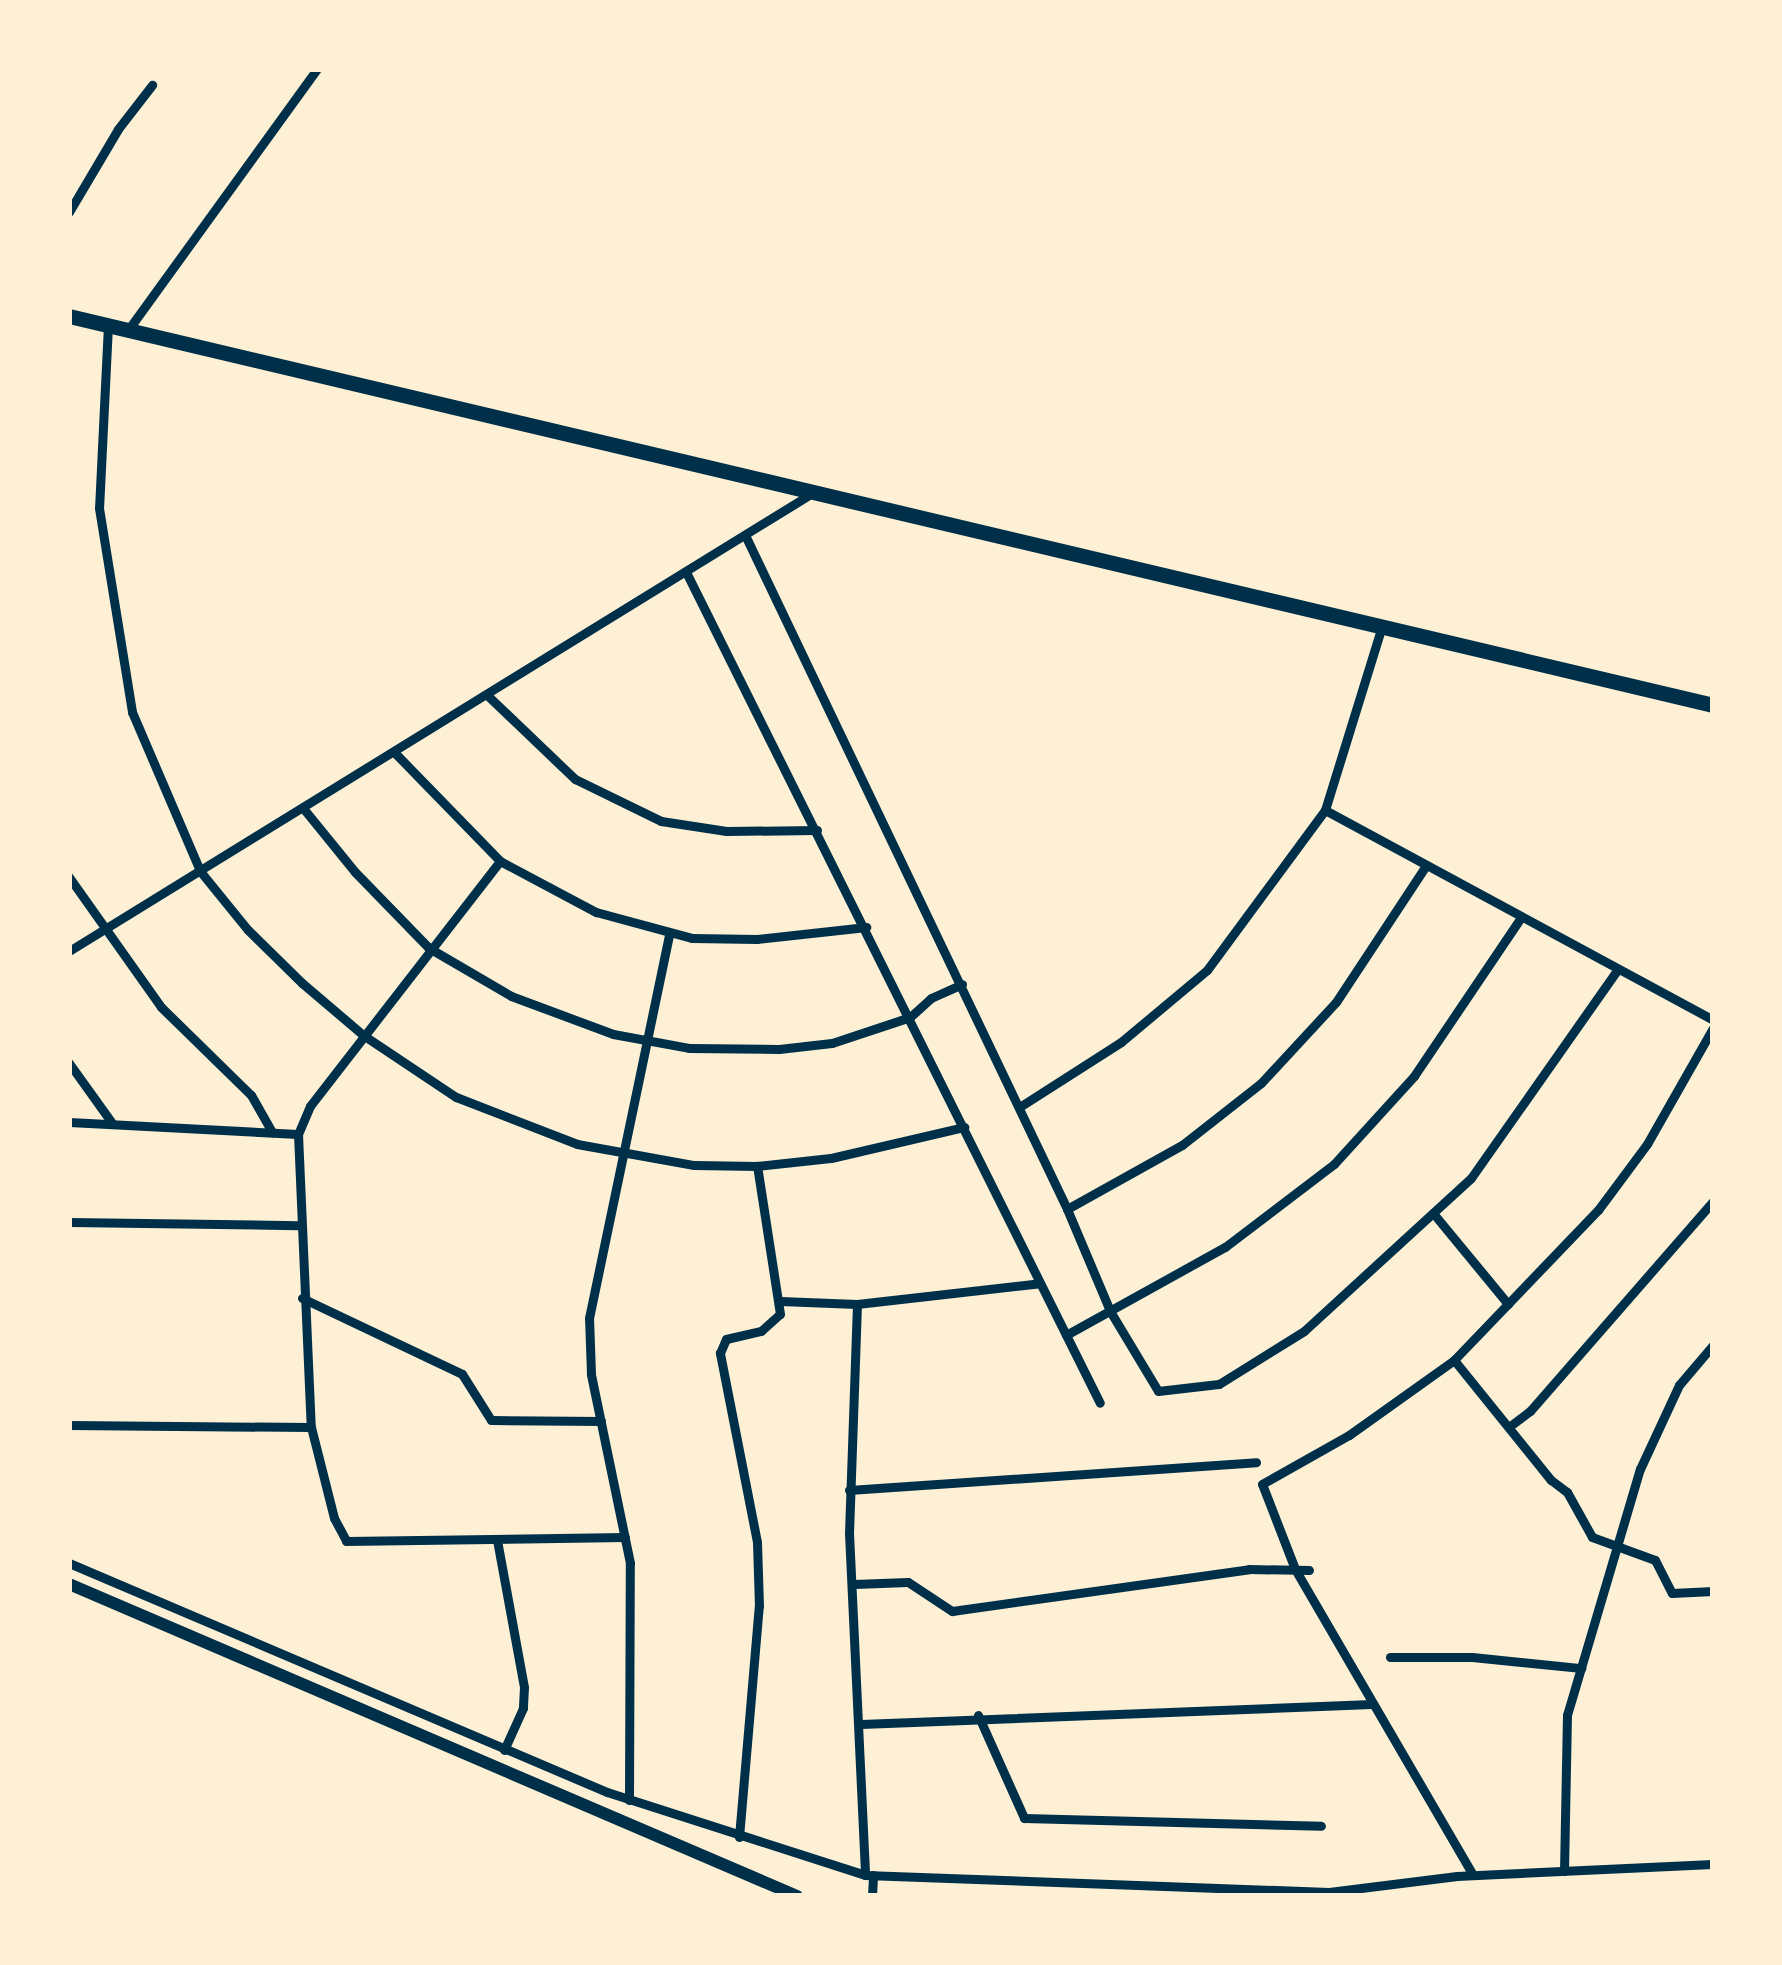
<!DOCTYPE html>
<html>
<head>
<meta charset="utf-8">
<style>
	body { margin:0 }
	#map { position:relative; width:1782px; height:1965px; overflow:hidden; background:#fdf0d5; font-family:Arial,sans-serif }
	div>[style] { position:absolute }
	.minor>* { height:9px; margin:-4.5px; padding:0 4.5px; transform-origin:4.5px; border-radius:4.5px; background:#003049 }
	.tertiary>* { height:12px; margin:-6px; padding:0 6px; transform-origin:6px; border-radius:6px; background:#003049 }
	.primary>* { height:15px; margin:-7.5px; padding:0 7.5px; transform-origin:7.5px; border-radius:7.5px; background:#003049 }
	span { translate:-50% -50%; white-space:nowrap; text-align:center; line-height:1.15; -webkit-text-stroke:9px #fdf0d5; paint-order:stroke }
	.frame { position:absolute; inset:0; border:72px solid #fdf0d5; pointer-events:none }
</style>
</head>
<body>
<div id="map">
	<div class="minor">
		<i style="left:69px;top:212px;width:96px;rotate:-59.4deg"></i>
		<i style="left:118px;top:129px;width:56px;rotate:-52.3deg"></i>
		<i style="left:108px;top:325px;width:183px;rotate:92.8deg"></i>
		<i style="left:99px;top:508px;width:207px;rotate:80.8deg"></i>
		<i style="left:132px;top:712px;width:173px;rotate:66.8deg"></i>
		<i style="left:200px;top:871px;width:76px;rotate:50.9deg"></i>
		<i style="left:248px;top:930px;width:76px;rotate:44.5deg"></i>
		<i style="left:302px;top:983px;width:80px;rotate:40.4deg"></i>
		<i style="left:363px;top:1035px;width:112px;rotate:33.7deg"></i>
		<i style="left:456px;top:1097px;width:130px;rotate:21.2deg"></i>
		<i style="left:577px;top:1144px;width:119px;rotate:10.2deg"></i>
		<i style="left:694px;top:1165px;width:63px;rotate:0.9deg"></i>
		<i style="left:757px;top:1166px;width:74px;rotate:-6.2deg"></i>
		<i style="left:831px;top:1158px;width:137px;rotate:-13.1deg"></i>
		<i style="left:128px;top:330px;width:322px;rotate:-54.1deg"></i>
		<i style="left:745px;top:535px;width:747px;rotate:64.46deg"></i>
		<i style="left:1067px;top:1209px;width:132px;rotate:-29.1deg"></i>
		<i style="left:1182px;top:1145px;width:100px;rotate:-38.1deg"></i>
		<i style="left:1261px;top:1083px;width:110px;rotate:-47.2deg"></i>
		<i style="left:1336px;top:1002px;width:162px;rotate:-56.6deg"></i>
		<i style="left:686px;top:572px;width:928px;rotate:63.52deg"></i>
		<i style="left:487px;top:695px;width:122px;rotate:43.7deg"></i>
		<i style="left:575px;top:779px;width:96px;rotate:26deg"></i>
		<i style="left:661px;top:821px;width:66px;rotate:8.7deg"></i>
		<i style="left:726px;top:831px;width:91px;rotate:-0.6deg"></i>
		<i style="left:394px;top:752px;width:152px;rotate:45.8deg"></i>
		<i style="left:500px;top:861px;width:109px;rotate:28deg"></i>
		<i style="left:596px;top:912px;width:99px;rotate:15.2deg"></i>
		<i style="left:692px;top:938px;width:65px;rotate:0.9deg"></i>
		<i style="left:757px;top:939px;width:110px;rotate:-6.3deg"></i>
		<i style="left:303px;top:808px;width:82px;rotate:50.9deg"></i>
		<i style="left:355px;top:872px;width:106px;rotate:45.8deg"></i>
		<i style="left:429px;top:948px;width:95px;rotate:30.3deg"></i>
		<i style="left:511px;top:996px;width:109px;rotate:20.4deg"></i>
		<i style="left:613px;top:1034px;width:77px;rotate:10.4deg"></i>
		<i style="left:689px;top:1048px;width:90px;rotate:0.6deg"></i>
		<i style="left:779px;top:1049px;width:53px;rotate:-6.5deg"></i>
		<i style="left:832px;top:1043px;width:82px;rotate:-18.4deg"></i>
		<i style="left:910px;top:1017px;width:28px;rotate:-42deg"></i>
		<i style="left:931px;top:998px;width:34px;rotate:-24deg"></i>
		<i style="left:1325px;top:810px;width:441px;rotate:28.4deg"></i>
		<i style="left:500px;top:861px;width:310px;rotate:127.8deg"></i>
		<i style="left:310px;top:1106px;width:30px;rotate:113deg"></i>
		<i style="left:298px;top:1134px;width:293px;rotate:87.5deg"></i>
		<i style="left:311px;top:1427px;width:94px;rotate:75.8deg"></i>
		<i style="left:334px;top:1518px;width:26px;rotate:62deg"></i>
		<i style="left:346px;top:1541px;width:279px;rotate:-0.8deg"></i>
		<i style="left:69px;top:877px;width:159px;rotate:54.7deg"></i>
		<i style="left:161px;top:1007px;width:126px;rotate:44.4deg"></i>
		<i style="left:251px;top:1095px;width:43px;rotate:60.4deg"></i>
		<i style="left:69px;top:951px;width:875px;rotate:-31.64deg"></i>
		<i style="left:69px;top:1063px;width:74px;rotate:54.4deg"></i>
		<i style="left:1021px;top:1106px;width:119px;rotate:-32.6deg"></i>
		<i style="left:1121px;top:1042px;width:112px;rotate:-39.9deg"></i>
		<i style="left:1207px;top:970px;width:199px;rotate:-53.6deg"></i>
		<i style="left:1325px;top:810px;width:193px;rotate:-72.8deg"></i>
		<i style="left:69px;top:1122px;width:229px;rotate:3deg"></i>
		<i style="left:1067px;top:1209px;width:111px;rotate:67.1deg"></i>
		<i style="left:1110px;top:1311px;width:93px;rotate:59deg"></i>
		<i style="left:1158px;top:1391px;width:61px;rotate:-6.5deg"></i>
		<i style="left:1219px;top:1384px;width:100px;rotate:-31.9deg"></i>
		<i style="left:1304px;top:1331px;width:226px;rotate:-42.5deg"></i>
		<i style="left:1471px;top:1178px;width:252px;rotate:-54.9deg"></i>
		<i style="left:1433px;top:1213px;width:118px;rotate:50.5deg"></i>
		<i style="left:69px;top:1222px;width:229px;rotate:0.8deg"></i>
		<i style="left:302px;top:1298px;width:177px;rotate:25.4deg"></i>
		<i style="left:462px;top:1374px;width:54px;rotate:57.8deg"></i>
		<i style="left:491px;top:1420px;width:110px;rotate:0.5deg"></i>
		<i style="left:780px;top:1301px;width:77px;rotate:2.2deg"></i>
		<i style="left:857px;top:1304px;width:184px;rotate:-6.5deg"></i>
		<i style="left:857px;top:1304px;width:229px;rotate:92deg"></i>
		<i style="left:849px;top:1533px;width:342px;rotate:87.3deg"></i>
		<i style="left:1066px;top:1335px;width:182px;rotate:-29deg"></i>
		<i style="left:1225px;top:1247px;width:137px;rotate:-37.3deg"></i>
		<i style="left:1334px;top:1164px;width:119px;rotate:-47.7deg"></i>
		<i style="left:1414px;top:1076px;width:189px;rotate:-56deg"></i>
		<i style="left:1454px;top:1360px;width:154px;rotate:51.1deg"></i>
		<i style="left:1551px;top:1480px;width:20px;rotate:37deg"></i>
		<i style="left:1567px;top:1492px;width:51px;rotate:60.9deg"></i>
		<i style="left:1592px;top:1537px;width:67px;rotate:20.1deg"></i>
		<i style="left:1655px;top:1560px;width:37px;rotate:63deg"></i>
		<i style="left:1672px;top:1593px;width:41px;rotate:-2.8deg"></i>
		<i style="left:69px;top:1425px;width:242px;rotate:0.5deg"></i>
		<i style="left:1510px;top:1426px;width:25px;rotate:-37deg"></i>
		<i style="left:1530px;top:1411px;width:279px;rotate:-48.9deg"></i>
		<i style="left:849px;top:1490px;width:408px;rotate:-3.9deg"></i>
		<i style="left:497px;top:1540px;width:149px;rotate:79.6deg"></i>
		<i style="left:524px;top:1687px;width:21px;rotate:93deg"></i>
		<i style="left:523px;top:1708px;width:46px;rotate:114.3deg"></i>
		<i style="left:69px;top:1563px;width:585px;rotate:23.06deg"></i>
		<i style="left:607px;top:1792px;width:271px;rotate:17.8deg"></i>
		<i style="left:865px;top:1875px;width:464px;rotate:2.1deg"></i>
		<i style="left:1329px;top:1892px;width:129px;rotate:-7.1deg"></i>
		<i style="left:1457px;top:1876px;width:256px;rotate:-2.7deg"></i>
		<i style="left:854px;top:1584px;width:54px;rotate:-2.1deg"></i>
		<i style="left:908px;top:1582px;width:53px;rotate:33.4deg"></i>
		<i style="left:952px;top:1611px;width:300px;rotate:-8deg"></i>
		<i style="left:1249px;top:1569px;width:60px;rotate:1deg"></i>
		<i style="left:1390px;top:1657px;width:82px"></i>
		<i style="left:1472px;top:1657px;width:110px;rotate:5.8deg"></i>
		<i style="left:978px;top:1715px;width:113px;rotate:65.9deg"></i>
		<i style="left:1024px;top:1818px;width:297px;rotate:1.5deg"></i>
		<i style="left:861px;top:1724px;width:511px;rotate:-2.24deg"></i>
		<i style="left:629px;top:1800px;width:237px;rotate:-89.8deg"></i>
		<i style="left:630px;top:1563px;width:193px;rotate:-101.7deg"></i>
		<i style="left:591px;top:1374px;width:56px;rotate:-92deg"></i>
		<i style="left:589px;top:1318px;width:392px;rotate:-78.2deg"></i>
		<i style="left:739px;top:1837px;width:232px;rotate:-85.1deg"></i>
		<i style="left:759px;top:1606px;width:64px;rotate:-91.8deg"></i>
		<i style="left:757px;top:1542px;width:193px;rotate:-101.1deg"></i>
		<i style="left:720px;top:1353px;width:15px;rotate:-67deg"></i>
		<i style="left:726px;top:1339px;width:36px;rotate:-13deg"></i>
		<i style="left:761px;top:1331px;width:25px;rotate:-42deg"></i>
		<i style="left:780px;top:1314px;width:150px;rotate:-98.8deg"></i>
		<i style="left:1564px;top:1871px;width:156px;rotate:-88.9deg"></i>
		<i style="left:1567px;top:1715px;width:257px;rotate:-73.5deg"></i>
		<i style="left:1640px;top:1469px;width:93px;rotate:-65.1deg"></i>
		<i style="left:1679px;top:1385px;width:52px;rotate:-49.6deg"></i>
		<i style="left:1473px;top:1875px;width:354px;rotate:-120.2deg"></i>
		<i style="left:1295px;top:1569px;width:91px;rotate:-111.2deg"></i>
		<i style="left:1262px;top:1484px;width:100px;rotate:-29.4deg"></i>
		<i style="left:1349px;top:1435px;width:129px;rotate:-35.5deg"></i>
		<i style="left:1454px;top:1360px;width:208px;rotate:-46.2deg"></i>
		<i style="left:1598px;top:1210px;width:82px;rotate:-53.4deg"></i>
		<i style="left:1647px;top:1144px;width:133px;rotate:-60.4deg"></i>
		<i style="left:872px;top:1896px;width:21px;rotate:-87deg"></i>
	</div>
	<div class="tertiary">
		<i style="left:69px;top:1584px;width:792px;rotate:23.2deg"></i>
	</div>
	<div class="primary">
		<i style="left:69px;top:316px;width:1689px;rotate:13.31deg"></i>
	</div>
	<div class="frame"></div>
</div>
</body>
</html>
